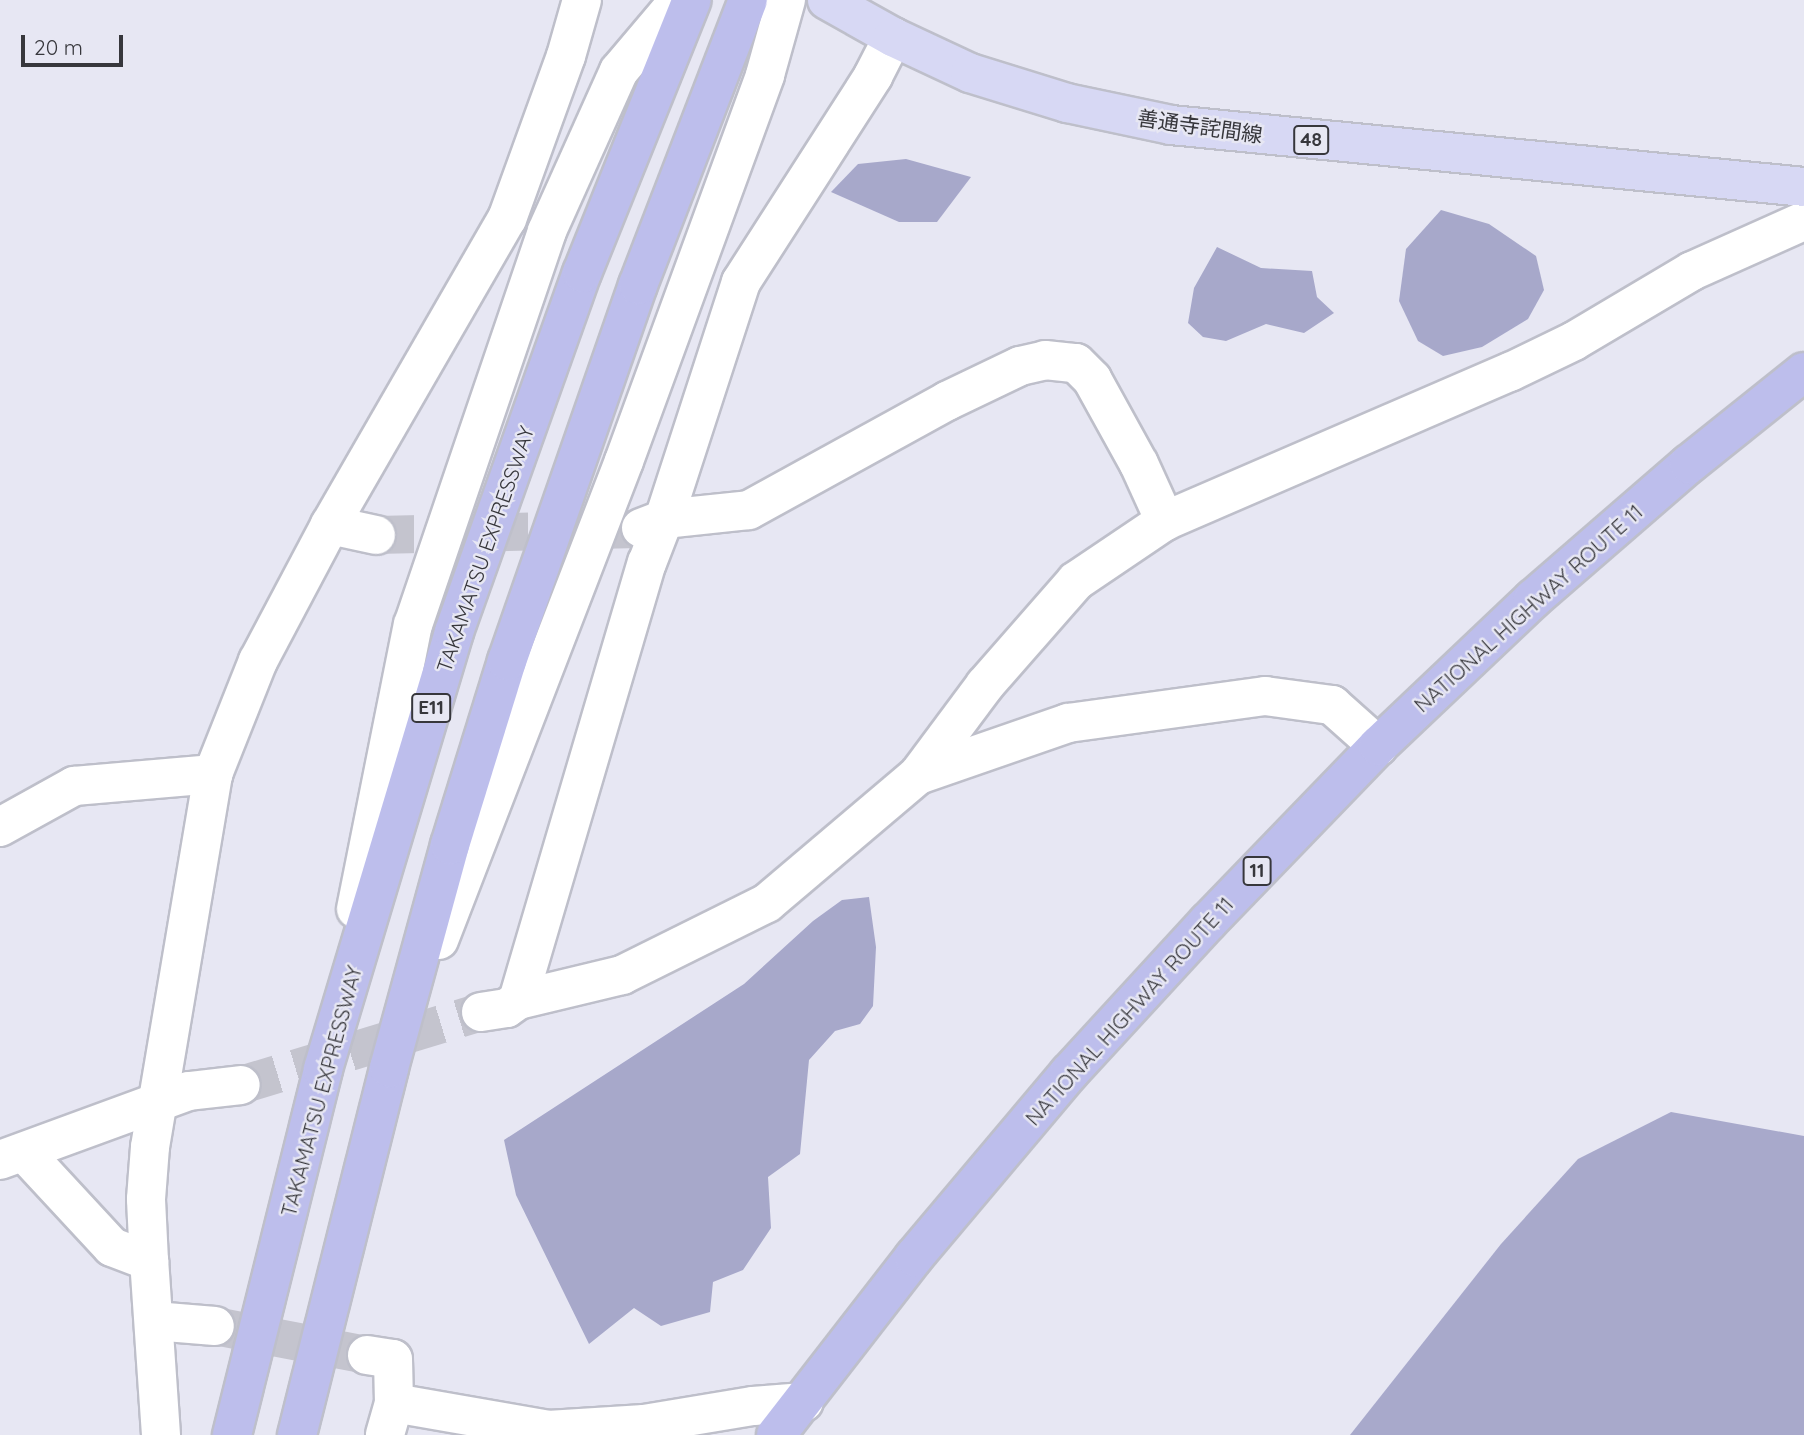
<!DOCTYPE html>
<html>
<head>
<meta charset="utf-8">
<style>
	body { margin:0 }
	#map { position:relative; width:1804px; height:1435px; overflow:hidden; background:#e7e7f3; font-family:Quicksand,"Noto Sans JP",sans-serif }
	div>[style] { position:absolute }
	.forest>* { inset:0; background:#a8a9cb }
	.water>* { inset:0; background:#a7a8ca }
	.minor-tunnel>* { height:38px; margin-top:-19px; transform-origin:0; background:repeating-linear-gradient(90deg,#c4c4ce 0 38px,transparent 0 57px) }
	.roads { filter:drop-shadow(2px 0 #bebfca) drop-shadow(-2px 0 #bebfca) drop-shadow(0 2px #bebfca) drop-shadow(0 -2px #bebfca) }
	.minor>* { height:38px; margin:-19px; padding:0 19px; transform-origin:19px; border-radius:19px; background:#fff }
	.major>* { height:38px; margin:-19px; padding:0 19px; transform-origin:19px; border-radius:19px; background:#d7d8f4 }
	.highway>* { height:38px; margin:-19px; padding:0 19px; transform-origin:19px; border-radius:19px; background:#bdbeec }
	span { translate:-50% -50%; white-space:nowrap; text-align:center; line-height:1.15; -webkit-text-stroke:5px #e7e7f3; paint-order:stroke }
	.shield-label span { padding:2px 5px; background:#e7e7f3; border:2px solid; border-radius:5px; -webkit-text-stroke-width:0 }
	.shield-label { font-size:19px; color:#37373c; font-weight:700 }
	.street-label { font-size:21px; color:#37373c }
	.scale { position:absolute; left:21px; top:35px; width:102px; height:32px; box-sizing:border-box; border:4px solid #37373c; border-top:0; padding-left:9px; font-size:21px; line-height:24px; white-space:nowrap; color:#37373c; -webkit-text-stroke:5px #e7e7f3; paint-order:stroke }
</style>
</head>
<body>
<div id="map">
	<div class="forest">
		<i style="clip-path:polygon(1671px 1112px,1804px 1136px,1804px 1435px,1350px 1435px,1501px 1244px,1578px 1159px)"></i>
	</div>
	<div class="water">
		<i style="clip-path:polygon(906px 159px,971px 177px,937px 222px,899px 222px,831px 192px,858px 164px)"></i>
		<i style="clip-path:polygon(1441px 210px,1489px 224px,1536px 256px,1544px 290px,1528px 319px,1482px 347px,1443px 356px,1418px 341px,1399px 301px,1406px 249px)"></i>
		<i style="clip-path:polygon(1217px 247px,1261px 268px,1312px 271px,1317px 297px,1334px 313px,1304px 333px,1266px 324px,1226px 341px,1203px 337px,1188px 323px,1194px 288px)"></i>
		<i style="clip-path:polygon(869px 897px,876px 947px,873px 1006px,860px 1024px,835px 1031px,809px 1060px,800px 1154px,768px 1177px,771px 1228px,743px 1270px,713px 1282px,710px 1312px,661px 1326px,634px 1308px,589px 1344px,516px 1195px,504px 1140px,744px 984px,813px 921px,842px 900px)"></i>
	</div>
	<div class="minor-tunnel">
		<i style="left:376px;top:535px;width:263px;rotate:-1.3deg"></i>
		<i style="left:241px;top:1085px;width:251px;rotate:-16.9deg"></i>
		<i style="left:215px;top:1326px;width:155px;rotate:10.8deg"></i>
	</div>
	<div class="roads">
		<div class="minor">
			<i style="left:330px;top:525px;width:47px;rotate:12.3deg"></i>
			<i style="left:641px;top:528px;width:25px;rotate:-21deg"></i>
			<i style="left:664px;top:519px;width:85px;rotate:-6deg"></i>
			<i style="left:749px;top:510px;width:226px;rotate:-28.8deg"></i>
			<i style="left:947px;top:401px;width:81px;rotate:-25.6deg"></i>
			<i style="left:1020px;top:366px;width:26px;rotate:-13deg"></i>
			<i style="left:1045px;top:360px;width:31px;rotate:6deg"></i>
			<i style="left:1076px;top:363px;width:23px;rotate:45deg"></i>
			<i style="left:1092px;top:379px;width:97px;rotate:61.1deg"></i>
			<i style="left:1139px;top:464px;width:63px;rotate:65.5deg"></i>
			<i style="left:918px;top:775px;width:159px;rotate:-19.1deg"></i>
			<i style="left:1068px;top:723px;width:199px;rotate:-7.8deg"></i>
			<i style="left:1265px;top:696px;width:68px;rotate:7.7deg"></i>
			<i style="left:1332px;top:705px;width:62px;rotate:41.7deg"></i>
			<i style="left:0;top:827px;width:85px;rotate:-29deg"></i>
			<i style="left:74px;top:786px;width:140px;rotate:-4.9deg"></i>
			<i style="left:356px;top:909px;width:290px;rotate:-78.7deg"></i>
			<i style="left:413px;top:625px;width:416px;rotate:-71.2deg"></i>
			<i style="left:547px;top:231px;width:175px;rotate:-65.8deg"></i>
			<i style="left:619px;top:71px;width:93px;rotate:-49.8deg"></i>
			<i style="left:439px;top:940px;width:513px;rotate:-68.88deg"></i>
			<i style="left:624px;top:461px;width:411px;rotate:-69.9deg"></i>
			<i style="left:765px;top:75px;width:78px;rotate:-74.4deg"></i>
			<i style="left:518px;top:1000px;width:456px;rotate:-73.6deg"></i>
			<i style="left:647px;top:563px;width:47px;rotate:-68.9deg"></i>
			<i style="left:664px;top:519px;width:249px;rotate:-72deg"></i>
			<i style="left:741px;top:282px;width:245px;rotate:-57.3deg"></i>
			<i style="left:873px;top:76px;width:44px;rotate:-62.9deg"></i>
			<i style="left:481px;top:1012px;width:26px;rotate:-9deg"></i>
			<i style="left:507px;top:1008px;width:14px;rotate:-36deg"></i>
			<i style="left:518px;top:1000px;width:107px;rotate:-13.5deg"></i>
			<i style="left:622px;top:975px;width:162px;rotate:-26.4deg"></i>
			<i style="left:767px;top:903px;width:198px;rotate:-40.3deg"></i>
			<i style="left:918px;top:775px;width:112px;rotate:-53.3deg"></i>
			<i style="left:985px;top:685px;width:138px;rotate:-48.8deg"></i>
			<i style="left:1076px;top:581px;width:107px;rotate:-34deg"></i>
			<i style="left:1165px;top:521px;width:376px;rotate:-23.4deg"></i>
			<i style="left:1510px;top:372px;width:71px;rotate:-25.8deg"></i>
			<i style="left:1574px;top:341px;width:137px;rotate:-30.7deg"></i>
			<i style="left:1692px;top:271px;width:123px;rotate:-24.1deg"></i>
			<i style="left:24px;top:1152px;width:129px;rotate:47.2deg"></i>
			<i style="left:112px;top:1247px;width:40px;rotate:21deg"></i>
			<i style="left:0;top:1160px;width:201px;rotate:-20.1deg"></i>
			<i style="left:189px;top:1091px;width:52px;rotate:-6.6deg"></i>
			<i style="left:154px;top:1321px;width:61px;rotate:4.7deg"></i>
			<i style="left:367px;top:1355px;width:26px;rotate:9deg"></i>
			<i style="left:393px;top:1359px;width:44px;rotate:88.7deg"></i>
			<i style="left:394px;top:1403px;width:33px;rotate:106deg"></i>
			<i style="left:394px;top:1403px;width:156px;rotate:9.9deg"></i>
			<i style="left:548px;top:1430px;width:96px;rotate:-3.6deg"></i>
			<i style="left:644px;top:1424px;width:110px;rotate:-9.4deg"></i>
			<i style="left:753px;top:1406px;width:51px;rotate:-4.5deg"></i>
			<i style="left:161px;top:1435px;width:174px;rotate:-93.9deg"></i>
			<i style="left:149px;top:1261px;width:62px;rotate:-92.8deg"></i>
			<i style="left:146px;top:1199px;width:52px;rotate:-85.6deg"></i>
			<i style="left:150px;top:1147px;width:378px;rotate:-80.4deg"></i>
			<i style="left:213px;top:774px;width:122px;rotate:-68.3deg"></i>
			<i style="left:258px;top:661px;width:154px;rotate:-62.1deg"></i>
			<i style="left:330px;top:525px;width:354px;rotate:-60deg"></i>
			<i style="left:507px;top:219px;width:173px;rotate:-70.1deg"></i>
			<i style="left:566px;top:56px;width:58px;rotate:-74.1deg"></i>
		</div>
		<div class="major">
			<i style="left:827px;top:0;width:76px;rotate:29.3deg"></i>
			<i style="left:893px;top:37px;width:85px;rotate:25.1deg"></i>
			<i style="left:970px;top:73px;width:102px;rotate:17.2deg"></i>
			<i style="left:1067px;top:103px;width:106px;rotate:11.9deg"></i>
			<i style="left:1171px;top:125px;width:636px;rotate:5.59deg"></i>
		</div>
		<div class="highway">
			<i style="left:232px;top:1435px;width:377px;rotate:-76deg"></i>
			<i style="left:323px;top:1069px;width:456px;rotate:-73.3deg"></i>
			<i style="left:454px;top:632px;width:381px;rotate:-70.4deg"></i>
			<i style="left:582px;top:273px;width:294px;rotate:-68.1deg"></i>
			<i style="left:297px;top:1435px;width:378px;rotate:-75.9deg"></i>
			<i style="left:389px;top:1068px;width:231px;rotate:-74.7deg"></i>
			<i style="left:450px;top:845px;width:193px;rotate:-72.8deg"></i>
			<i style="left:507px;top:661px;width:398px;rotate:-70.8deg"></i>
			<i style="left:638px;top:285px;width:305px;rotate:-68.9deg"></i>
			<i style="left:776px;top:1435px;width:225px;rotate:-52.2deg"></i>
			<i style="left:914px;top:1257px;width:241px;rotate:-49.9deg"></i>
			<i style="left:1069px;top:1073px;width:205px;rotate:-47.4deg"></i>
			<i style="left:1208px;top:922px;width:245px;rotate:-46deg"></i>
			<i style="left:1378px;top:746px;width:214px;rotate:-43.5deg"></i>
			<i style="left:1533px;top:599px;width:206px;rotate:-40.9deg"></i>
			<i style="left:1689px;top:464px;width:147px;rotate:-38.7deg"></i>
		</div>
	</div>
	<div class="shield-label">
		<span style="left:1311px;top:140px">48</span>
		<span style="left:431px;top:708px">E11</span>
		<span style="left:1257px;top:871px">11</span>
	</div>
	<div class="street-label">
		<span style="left:1200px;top:126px;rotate:8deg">善通寺詫間線</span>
		<span style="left:485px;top:549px;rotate:-71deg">TAKAMATSU EXPRESSWAY</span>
		<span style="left:1528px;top:608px;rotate:-42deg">NATIONAL HIGHWAY ROUTE 11</span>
		<span style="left:1129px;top:1011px;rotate:-48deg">NATIONAL HIGHWAY ROUTE 11</span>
		<span style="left:321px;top:1091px;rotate:-75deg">TAKAMATSU EXPRESSWAY</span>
	</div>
	<div class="scale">20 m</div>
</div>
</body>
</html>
